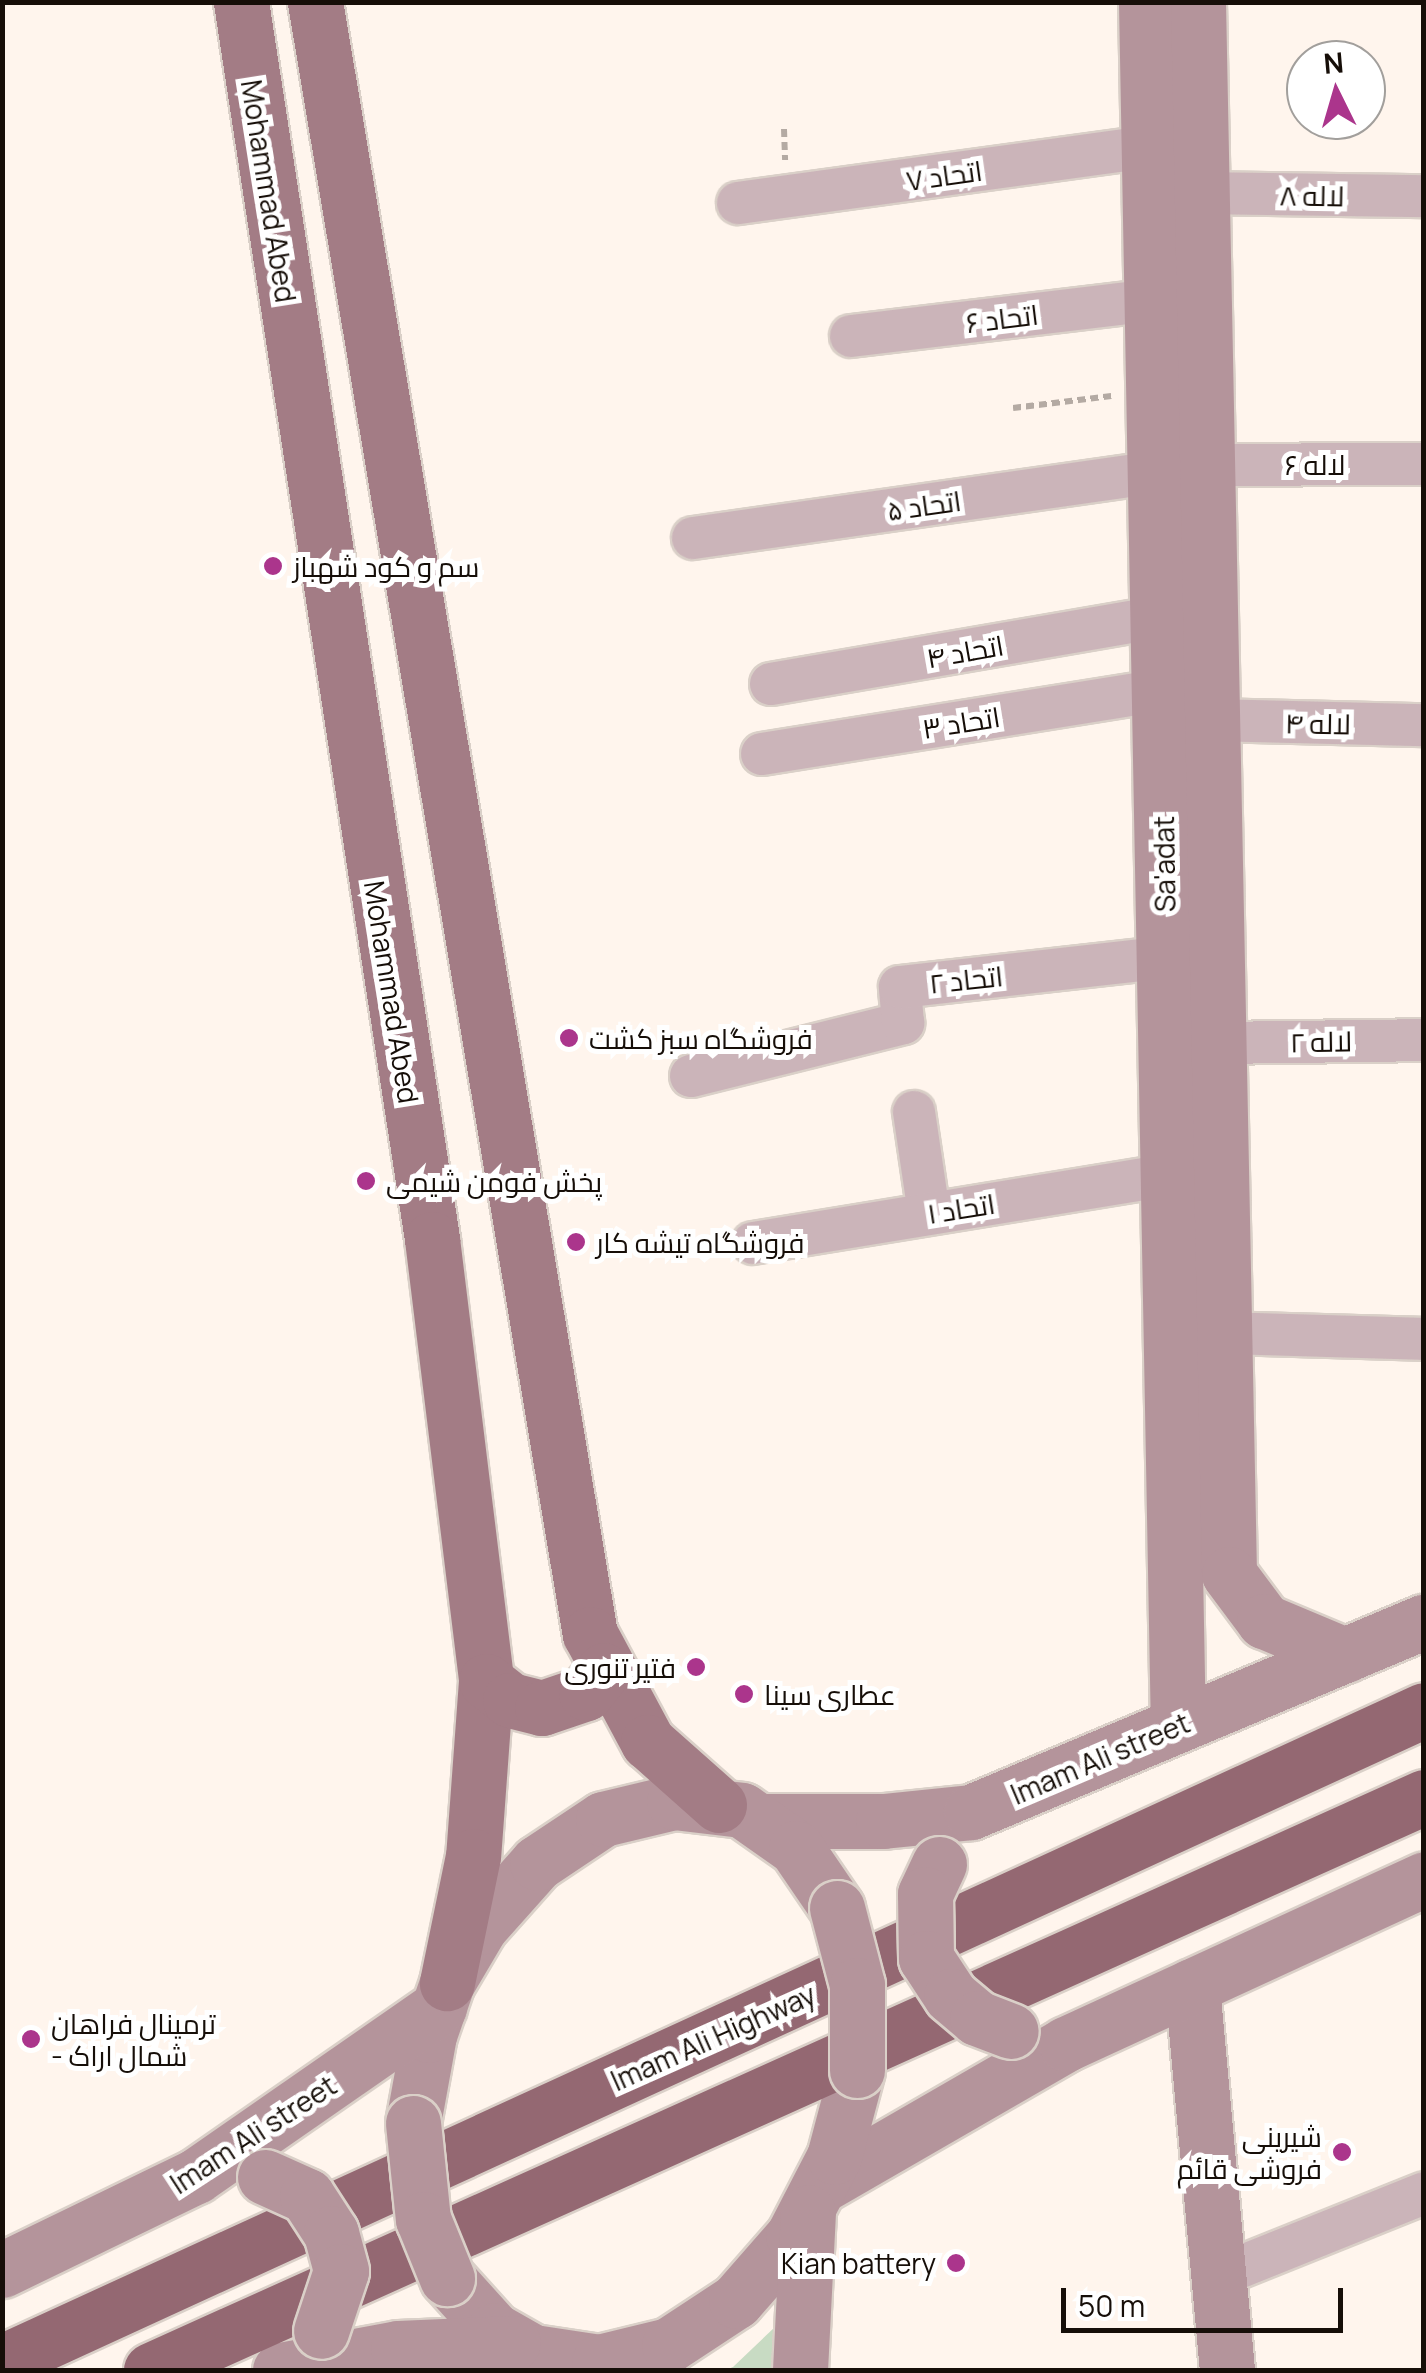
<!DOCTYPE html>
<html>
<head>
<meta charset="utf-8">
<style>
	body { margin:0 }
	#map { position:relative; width:1426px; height:2373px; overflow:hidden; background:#fff5ed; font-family:Manrope,Cairo,sans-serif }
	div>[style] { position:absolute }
	.green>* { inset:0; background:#c8dbc3 }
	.path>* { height:6px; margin-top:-3px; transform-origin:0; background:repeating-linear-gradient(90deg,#b4aaa3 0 8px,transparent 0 13px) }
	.roads { filter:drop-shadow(2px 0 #dad0c8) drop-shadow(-2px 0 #dad0c8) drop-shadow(0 2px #dad0c8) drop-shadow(0 -2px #dad0c8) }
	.street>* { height:42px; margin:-21px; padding:0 21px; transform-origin:21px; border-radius:21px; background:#cbb4b9 }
	.secondary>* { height:55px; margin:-27.5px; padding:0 27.5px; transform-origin:27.5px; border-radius:27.5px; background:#b4949b }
	.primary>* { height:55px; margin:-27.5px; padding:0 27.5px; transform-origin:27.5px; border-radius:27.5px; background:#a37c85 }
	.highway>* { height:55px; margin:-27.5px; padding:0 27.5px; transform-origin:27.5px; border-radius:27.5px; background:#946872 }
	.bridges { filter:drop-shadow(2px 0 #dad0c8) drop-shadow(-2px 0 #dad0c8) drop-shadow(0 2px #dad0c8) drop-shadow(0 -2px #dad0c8) }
	.secondary-bridge>* { height:55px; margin:-27.5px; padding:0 27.5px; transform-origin:27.5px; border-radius:27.5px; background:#b4949b }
	.dots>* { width:28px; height:28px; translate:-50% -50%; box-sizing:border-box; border:5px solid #fff; border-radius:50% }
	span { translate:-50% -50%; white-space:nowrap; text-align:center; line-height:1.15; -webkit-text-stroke:10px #fff; paint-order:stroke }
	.street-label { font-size:28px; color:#160e08 }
	.poi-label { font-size:28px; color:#160e08 }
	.left { translate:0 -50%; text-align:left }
	.right { translate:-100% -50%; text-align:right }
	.frame { position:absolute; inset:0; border:5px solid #160e08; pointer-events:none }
	.north { position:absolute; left:1286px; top:40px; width:100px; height:100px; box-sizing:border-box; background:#fff; border:2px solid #a29f9c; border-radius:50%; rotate:355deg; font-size:28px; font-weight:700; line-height:40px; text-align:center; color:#160e08 }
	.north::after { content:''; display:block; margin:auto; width:35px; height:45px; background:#ab358c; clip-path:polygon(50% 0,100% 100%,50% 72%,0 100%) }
	.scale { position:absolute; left:1061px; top:2288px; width:282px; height:45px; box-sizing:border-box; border:5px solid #160e08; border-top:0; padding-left:12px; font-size:30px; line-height:35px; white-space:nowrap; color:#160e08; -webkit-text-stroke:8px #fff; paint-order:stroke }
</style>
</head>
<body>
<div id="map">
	<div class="green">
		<i style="clip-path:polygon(776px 2326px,772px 2370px,726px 2370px,733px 2367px)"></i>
	</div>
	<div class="path">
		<i style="left:784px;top:129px;width:31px;rotate:88deg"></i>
		<i style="left:1013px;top:408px;width:99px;rotate:-7deg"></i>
	</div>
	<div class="roads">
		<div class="street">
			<i style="left:1201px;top:193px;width:223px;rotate:0.8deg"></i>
			<i style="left:738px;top:203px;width:415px;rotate:-7.8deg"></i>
			<i style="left:851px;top:336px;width:303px;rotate:-6.8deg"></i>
			<i style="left:1207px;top:465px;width:217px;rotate:-0.3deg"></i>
			<i style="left:693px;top:538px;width:468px;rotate:-8.1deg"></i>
			<i style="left:771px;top:684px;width:394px;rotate:-9.8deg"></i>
			<i style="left:1212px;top:720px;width:212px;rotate:1.4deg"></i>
			<i style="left:762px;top:754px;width:403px;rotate:-9.1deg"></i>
			<i style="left:1218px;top:1043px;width:206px;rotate:-0.8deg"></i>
			<i style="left:691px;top:1076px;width:219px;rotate:-14deg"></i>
			<i style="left:903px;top:1023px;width:36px;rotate:-95deg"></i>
			<i style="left:900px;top:987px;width:268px;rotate:-6.4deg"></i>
			<i style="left:914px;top:1112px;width:102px;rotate:81.6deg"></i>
			<i style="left:753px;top:1243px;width:423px;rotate:-9.3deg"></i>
			<i style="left:1224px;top:1333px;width:200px;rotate:1.7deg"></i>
			<i style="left:1218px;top:2276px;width:222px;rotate:-21.9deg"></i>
		</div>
		<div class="secondary">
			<i style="left:1146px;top:2px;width:1723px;rotate:88.94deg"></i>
			<i style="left:1198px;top:2px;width:1572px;rotate:88.87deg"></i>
			<i style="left:1229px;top:1574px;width:59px;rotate:53.3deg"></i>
			<i style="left:1264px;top:1621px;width:88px;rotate:22.8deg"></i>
			<i style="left:760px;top:1821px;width:123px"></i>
			<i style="left:883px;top:1821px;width:88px;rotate:-5.8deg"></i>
			<i style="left:971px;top:1812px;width:491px;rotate:-22.8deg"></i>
			<i style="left:1192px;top:1986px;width:386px;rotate:84.8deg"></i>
			<i style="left:413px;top:2123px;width:89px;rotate:-79.7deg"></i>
			<i style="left:429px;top:2035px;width:55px;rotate:-70.9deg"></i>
			<i style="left:447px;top:1983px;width:65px;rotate:-59.5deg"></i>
			<i style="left:480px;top:1927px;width:86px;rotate:-48.3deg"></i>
			<i style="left:537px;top:1863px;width:79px;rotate:-33.7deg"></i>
			<i style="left:603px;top:1819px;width:73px;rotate:-13.5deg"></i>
			<i style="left:674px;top:1802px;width:68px;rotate:6.7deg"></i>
			<i style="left:742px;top:1810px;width:66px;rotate:35.1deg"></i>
			<i style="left:796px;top:1848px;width:73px;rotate:55.7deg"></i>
			<i style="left:822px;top:2185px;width:282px;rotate:-30deg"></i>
			<i style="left:1066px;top:2044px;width:394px;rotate:-24.7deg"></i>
			<i style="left:2px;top:2270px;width:216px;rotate:-25.9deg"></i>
			<i style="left:196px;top:2176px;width:296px;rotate:-34.8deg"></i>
			<i style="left:447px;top:2278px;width:70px;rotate:47.9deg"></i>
			<i style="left:494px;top:2330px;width:45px;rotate:29.4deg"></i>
			<i style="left:533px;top:2352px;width:67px;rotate:8.6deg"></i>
			<i style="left:599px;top:2362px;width:72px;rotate:-13.7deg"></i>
			<i style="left:669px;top:2345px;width:80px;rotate:-33.3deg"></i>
			<i style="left:736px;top:2301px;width:86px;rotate:-48.8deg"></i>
			<i style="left:793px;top:2236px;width:89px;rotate:-62.6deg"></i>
			<i style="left:834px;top:2157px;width:90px;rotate:-75.2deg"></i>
			<i style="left:280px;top:2370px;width:120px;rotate:-10.6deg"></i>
			<i style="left:398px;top:2348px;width:115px;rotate:-2.5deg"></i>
			<i style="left:800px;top:2370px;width:158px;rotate:-87.1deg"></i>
		</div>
		<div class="primary">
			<i style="left:241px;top:2px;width:1252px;rotate:81.22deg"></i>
			<i style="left:432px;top:1239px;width:445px;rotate:83deg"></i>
			<i style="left:486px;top:1681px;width:175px;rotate:94.2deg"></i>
			<i style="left:473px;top:1856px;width:130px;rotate:101.6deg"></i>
			<i style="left:315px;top:2px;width:1655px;rotate:80.44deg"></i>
			<i style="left:590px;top:1634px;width:123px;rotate:61.8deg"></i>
			<i style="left:648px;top:1742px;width:95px;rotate:41.6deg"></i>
			<i style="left:486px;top:1681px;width:31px;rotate:38deg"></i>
			<i style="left:510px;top:1700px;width:33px;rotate:14deg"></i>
			<i style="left:542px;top:1708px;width:46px;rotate:-18.8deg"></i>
			<i style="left:586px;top:1693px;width:29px;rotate:-52deg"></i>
		</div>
		<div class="highway">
			<i style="left:2px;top:2362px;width:1564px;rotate:-24.63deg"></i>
			<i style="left:151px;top:2370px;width:1396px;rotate:-24.23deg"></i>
		</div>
	</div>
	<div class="bridges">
		<div class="secondary-bridge">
			<i style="left:939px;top:1864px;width:33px;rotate:115deg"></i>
			<i style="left:925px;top:1894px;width:64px;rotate:89.1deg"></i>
			<i style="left:926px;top:1958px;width:45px;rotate:56.7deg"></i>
			<i style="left:951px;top:1996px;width:34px;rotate:40deg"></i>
			<i style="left:977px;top:2018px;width:36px;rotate:21deg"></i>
			<i style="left:837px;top:1908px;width:80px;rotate:75.4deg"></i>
			<i style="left:857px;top:1985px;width:85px;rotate:90deg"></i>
			<i style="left:413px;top:2123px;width:97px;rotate:84.1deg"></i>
			<i style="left:423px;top:2219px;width:64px;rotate:67.9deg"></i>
			<i style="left:265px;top:2177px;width:46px;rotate:24.3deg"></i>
			<i style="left:307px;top:2196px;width:44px;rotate:57deg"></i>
			<i style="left:331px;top:2233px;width:39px;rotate:75deg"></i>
			<i style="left:341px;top:2271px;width:63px;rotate:108.4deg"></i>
		</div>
	</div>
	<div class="dots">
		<i style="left:273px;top:566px;background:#ab358c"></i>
		<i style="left:569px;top:1038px;background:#ab358c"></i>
		<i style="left:366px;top:1181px;background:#ab358c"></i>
		<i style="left:576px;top:1242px;background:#ab358c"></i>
		<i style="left:696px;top:1667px;background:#ab358c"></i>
		<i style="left:744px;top:1694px;background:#ab358c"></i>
		<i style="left:31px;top:2039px;background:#ab358c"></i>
		<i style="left:1342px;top:2152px;background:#ab358c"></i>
		<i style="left:956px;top:2263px;background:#ab358c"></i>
	</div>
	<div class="street-label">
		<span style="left:944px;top:175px;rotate:-8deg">اتحاد ۷</span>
		<span style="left:269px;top:191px;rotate:81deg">Mohammad Abed</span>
		<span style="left:1312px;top:195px;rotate:1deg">لاله ۸</span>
		<span style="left:1002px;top:318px;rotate:-7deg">اتحاد ۶</span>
		<span style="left:1315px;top:464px">لاله ۶</span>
		<span style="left:924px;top:505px;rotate:-8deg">اتحاد ۵</span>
		<span style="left:965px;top:651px;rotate:-10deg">اتحاد ۴</span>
		<span style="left:961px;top:722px;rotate:-9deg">اتحاد ۳</span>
		<span style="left:1318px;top:723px;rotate:1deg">لاله ۴</span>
		<span style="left:1164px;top:864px;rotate:-91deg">Sa'adat</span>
		<span style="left:966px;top:979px;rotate:-6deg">اتحاد ۲</span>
		<span style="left:392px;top:992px;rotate:81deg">Mohammad Abed</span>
		<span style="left:1321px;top:1041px;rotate:-1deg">لاله ۲</span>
		<span style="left:961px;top:1208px;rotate:-9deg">اتحاد ۱</span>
		<span style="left:1100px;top:1758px;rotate:-23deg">Imam Ali street</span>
		<span style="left:713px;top:2037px;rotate:-24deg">Imam Ali Highway</span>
		<span style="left:253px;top:2134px;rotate:-33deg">Imam Ali street</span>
	</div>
	<div class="poi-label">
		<span class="left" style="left:293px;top:566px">سم و کود شهباز</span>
		<span class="left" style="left:589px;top:1038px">فروشگاه سبز کشت</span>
		<span class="left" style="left:386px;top:1181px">پخش فومن شیمی</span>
		<span class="left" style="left:596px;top:1242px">فروشگاه تیشه کار</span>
		<span class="right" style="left:676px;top:1667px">فتیر تنوری</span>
		<span class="left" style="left:764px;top:1694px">عطاری سینا</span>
		<span class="left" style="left:51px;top:2039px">ترمینال فراهان<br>- شمال اراک</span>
		<span class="right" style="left:1322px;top:2152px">شیرینی<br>فروشی قائم</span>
		<span class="right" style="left:936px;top:2263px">Kian battery</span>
	</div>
	<div class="frame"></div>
	<div class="north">N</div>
	<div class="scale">50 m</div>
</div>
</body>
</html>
